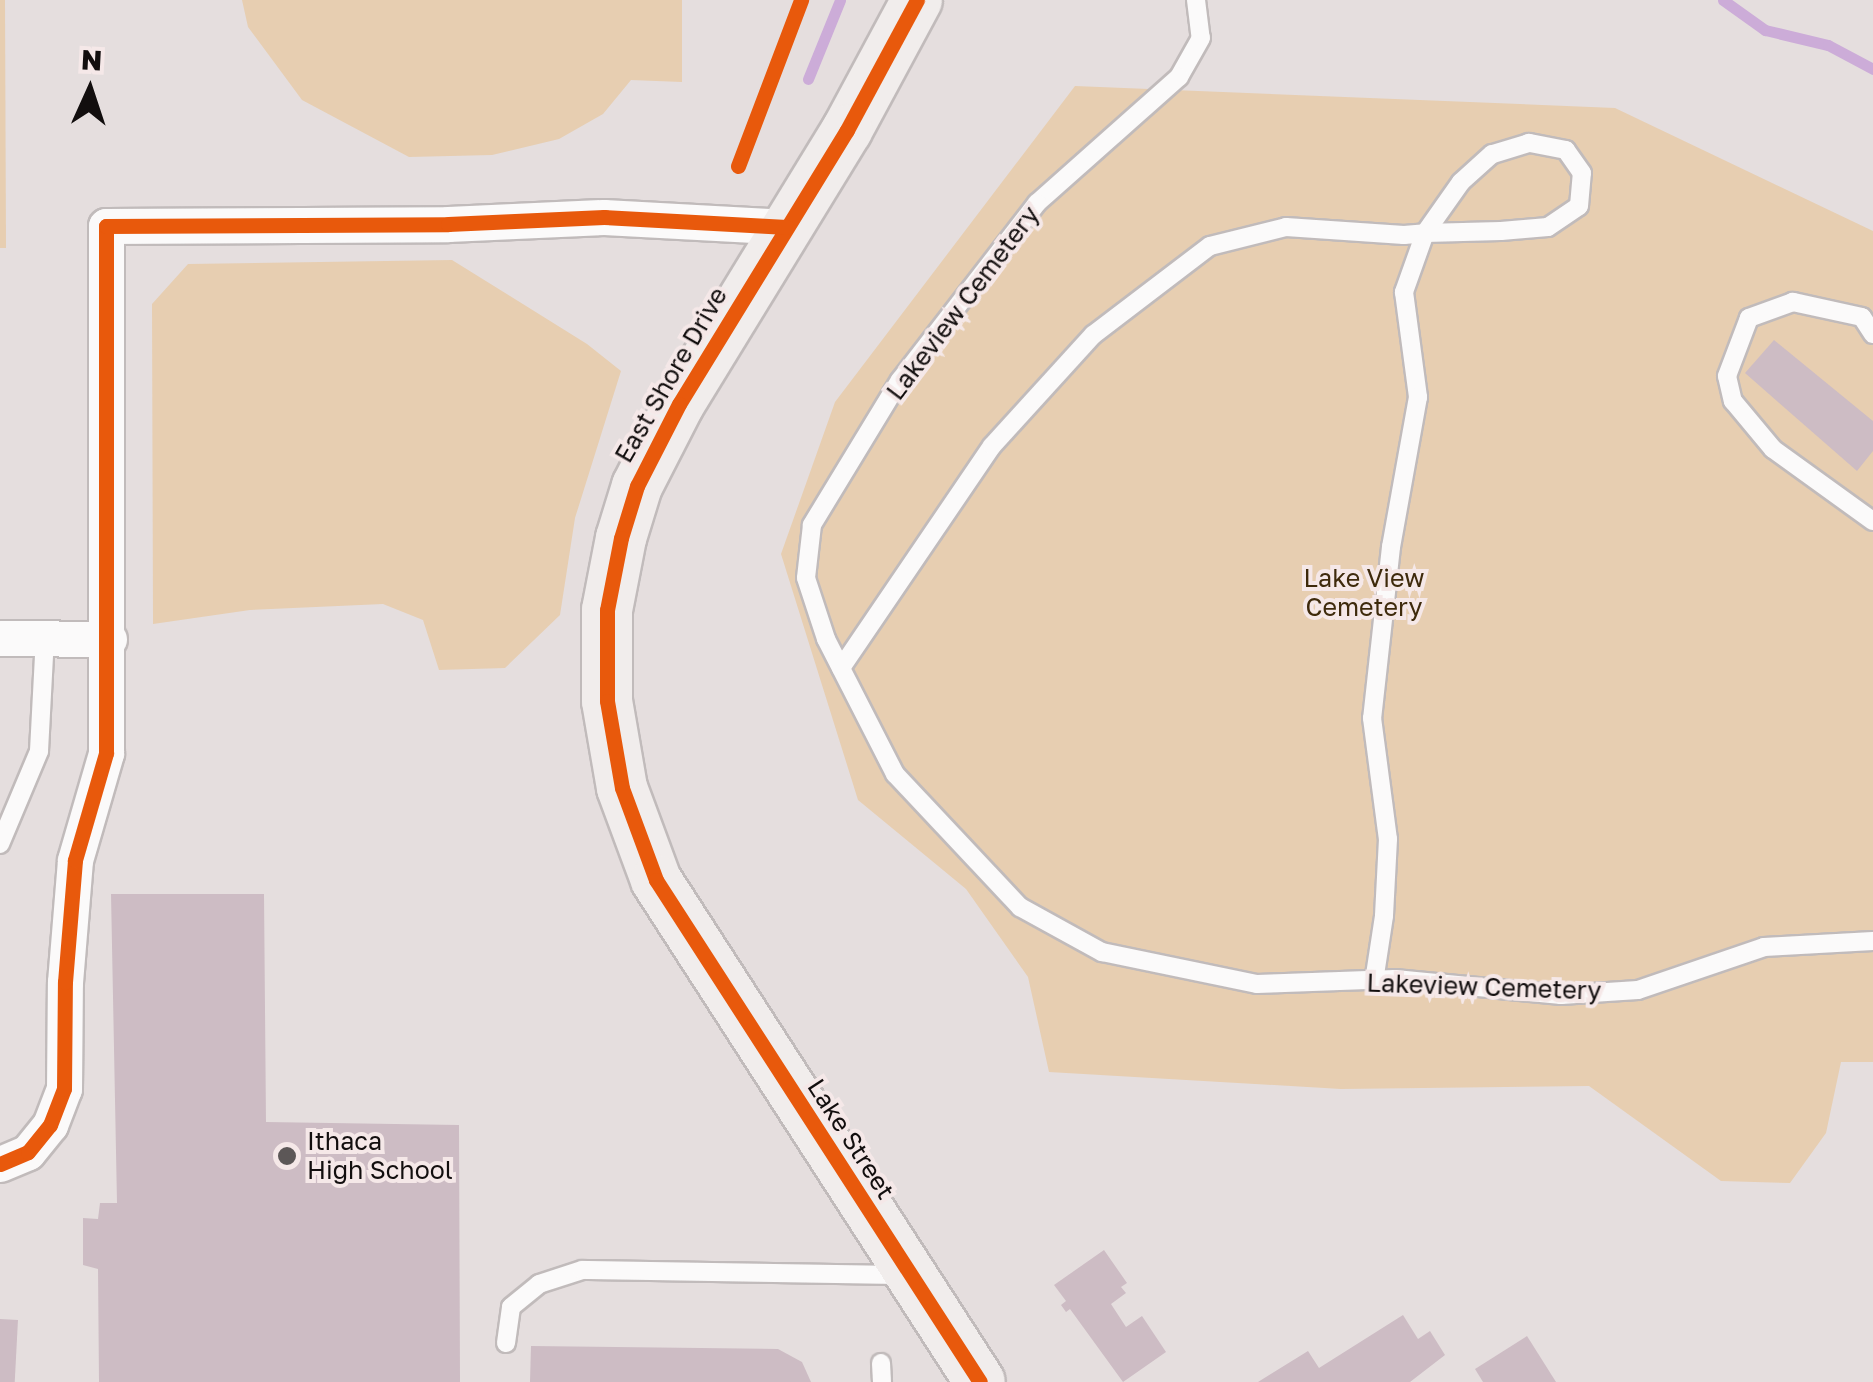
<!DOCTYPE html>
<html>
<head>
<meta charset="utf-8">
<style>
	body { margin:0 }
	#map { position:relative; width:1873px; height:1382px; overflow:hidden; background:#e5dede; font-family:"Golos Text",sans-serif }
	div>[style] { position:absolute }
	.green>* { inset:0; background:#e7ceb1 }
	.stream>* { height:11px; margin:-5.5px; padding:0 5.5px; transform-origin:5.5px; border-radius:5.5px; background:#ccacd8 }
	.building>* { inset:0; background:#cdbcc4; transform-origin:0 0 }
	.roads { filter:drop-shadow(2px 0 #c1bbbb) drop-shadow(-2px 0 #c1bbbb) drop-shadow(0 2px #c1bbbb) drop-shadow(0 -2px #c1bbbb) }
	.lane>* { height:18px; margin:-9px; padding:0 9px; transform-origin:9px; border-radius:9px; background:#fbfafa }
	.street>* { height:35px; margin:-17.5px; padding:0 17.5px; transform-origin:17.5px; border-radius:17.5px; background:#fbfafa }
	.secondary>* { height:50px; margin:-25px; padding:0 25px; transform-origin:25px; border-radius:25px; background:#f1edec }
	.cycleway>* { height:15px; margin:-7.5px; padding:0 7.5px; transform-origin:7.5px; border-radius:7.5px; background:#e8590c }
	.dots>* { width:28px; height:28px; translate:-50% -50%; box-sizing:border-box; border:5px solid #f5e8e8; border-radius:50% }
	span { translate:-50% -50%; white-space:nowrap; text-align:center; line-height:1.15; -webkit-text-stroke:8px #f5e8e8; paint-order:stroke }
	.street-label { font-size:25px; color:#120e0e }
	.park-label { font-size:25px; color:#3e2a0c }
	.poi-label { font-size:25px; color:#120e0e }
	.left { translate:0 -50%; text-align:left }
	.north { position:absolute; left:40px; top:40px; width:100px; height:100px; -webkit-text-stroke:8px #f5e8e8; paint-order:stroke; rotate:3deg; font-size:28px; font-weight:700; line-height:40px; text-align:center; color:#120e0e }
	.north::after { content:''; display:block; margin:auto; width:35px; height:45px; background:#120e0e; clip-path:polygon(50% 0,100% 100%,50% 72%,0 100%) }
</style>
</head>
<body>
<div id="map">
	<div class="green">
		<i style="clip-path:polygon(0 0,5px 0,6px 248px,0 248px)"></i>
		<i style="clip-path:polygon(242px 0,682px 0,682px 82px,631px 80px,603px 114px,559px 139px,492px 155px,409px 157px,302px 100px,248px 27px)"></i>
		<i style="clip-path:polygon(1075px 86px,1615px 108px,1873px 231px,1873px 1062px,1841px 1062px,1826px 1133px,1790px 1183px,1721px 1181px,1589px 1086px,1341px 1089px,1049px 1072px,1028px 977px,966px 889px,858px 800px,781px 554px,835px 402px)"></i>
		<i style="clip-path:polygon(452px 260px,587px 344px,621px 371px,575px 518px,560px 615px,505px 668px,439px 670px,423px 620px,383px 604px,250px 610px,153px 624px,152px 304px,188px 264px)"></i>
	</div>
	<div class="stream">
		<i style="left:1723px;top:0;width:52px;rotate:35.5deg"></i>
		<i style="left:1765px;top:30px;width:65px;rotate:13.4deg"></i>
		<i style="left:1828px;top:45px;width:51px;rotate:28.1deg"></i>
		<i style="left:808px;top:79px;width:85px;rotate:-67.9deg"></i>
	</div>
	<div class="building">
		<i style="clip-path:polygon(1774px 340px,1873px 421px,1873px 451px,1857px 471px,1745px 373px)"></i>
		<i style="clip-path:polygon(111px 894px,264px 894px,266px 1122px,459px 1125px,460px 1382px,99px 1382px,98px 1269px,83px 1265px,83px 1218px,98px 1219px,100px 1203px,117px 1203px)"></i>
		<i style="clip-path:polygon(1104px 1250px,1127px 1283px,1121px 1287px,1126px 1293px,1111px 1304px,1126px 1327px,1142px 1316px,1166px 1352px,1123px 1382px,1070px 1309px,1066px 1312px,1061px 1305px,1066px 1301px,1054px 1285px)"></i>
		<i style="clip-path:polygon(1403px 1315px,1418px 1339px,1430px 1331px,1445px 1355px,1410px 1382px,1258px 1382px,1308px 1351px,1319px 1368px)"></i>
		<i style="left:0;top:1319px;width:18px;height:63px;rotate:3deg"></i>
		<i style="clip-path:polygon(1527px 1336px,1556px 1382px,1483px 1382px,1475px 1369px)"></i>
		<i style="clip-path:polygon(531px 1346px,778px 1349px,802px 1362px,811px 1382px,530px 1382px)"></i>
	</div>
	<div class="roads">
		<div class="lane">
			<i style="left:1196px;top:0;width:38px;rotate:83deg"></i>
			<i style="left:1201px;top:38px;width:45px;rotate:119.4deg"></i>
			<i style="left:1179px;top:77px;width:190px;rotate:138.4deg"></i>
			<i style="left:1037px;top:203px;width:224px;rotate:127.7deg"></i>
			<i style="left:900px;top:380px;width:170px;rotate:121.3deg"></i>
			<i style="left:812px;top:525px;width:53px;rotate:96.5deg"></i>
			<i style="left:806px;top:578px;width:64px;rotate:71.8deg"></i>
			<i style="left:826px;top:639px;width:152px;rotate:62.9deg"></i>
			<i style="left:895px;top:774px;width:183px;rotate:46.8deg"></i>
			<i style="left:1020px;top:907px;width:94px;rotate:28.8deg"></i>
			<i style="left:1102px;top:952px;width:158px;rotate:11.7deg"></i>
			<i style="left:1257px;top:984px;width:138px;rotate:-2.1deg"></i>
			<i style="left:1395px;top:979px;width:167px;rotate:5.5deg"></i>
			<i style="left:1561px;top:995px;width:77px;rotate:-3.7deg"></i>
			<i style="left:1638px;top:990px;width:133px;rotate:-18.8deg"></i>
			<i style="left:1764px;top:947px;width:109px;rotate:-3.2deg"></i>
			<i style="left:1873px;top:334px;width:20px;rotate:-123deg"></i>
			<i style="left:1862px;top:317px;width:71px;rotate:-167.7deg"></i>
			<i style="left:1793px;top:302px;width:47px;rotate:160deg"></i>
			<i style="left:1749px;top:318px;width:62px;rotate:110.8deg"></i>
			<i style="left:1727px;top:376px;width:26px;rotate:77deg"></i>
			<i style="left:1733px;top:401px;width:62px;rotate:50.2deg"></i>
			<i style="left:1773px;top:449px;width:123px;rotate:35.8deg"></i>
			<i style="left:841px;top:668px;width:268px;rotate:-55.8deg"></i>
			<i style="left:992px;top:446px;width:150px;rotate:-47.7deg"></i>
			<i style="left:1093px;top:335px;width:147px;rotate:-37.3deg"></i>
			<i style="left:1210px;top:246px;width:78px;rotate:-14deg"></i>
			<i style="left:1286px;top:227px;width:118px;rotate:3.9deg"></i>
			<i style="left:1404px;top:235px;width:21px;rotate:-5deg"></i>
			<i style="left:1425px;top:233px;width:76px;rotate:-1.5deg"></i>
			<i style="left:1501px;top:231px;width:47px;rotate:-4.9deg"></i>
			<i style="left:1548px;top:227px;width:37px;rotate:-34deg"></i>
			<i style="left:1579px;top:206px;width:33px;rotate:-85deg"></i>
			<i style="left:1582px;top:173px;width:28px;rotate:-125deg"></i>
			<i style="left:1566px;top:150px;width:38px;rotate:-169deg"></i>
			<i style="left:1529px;top:143px;width:39px;rotate:163deg"></i>
			<i style="left:1492px;top:154px;width:42px;rotate:137.9deg"></i>
			<i style="left:1461px;top:182px;width:62px;rotate:125.2deg"></i>
			<i style="left:1425px;top:233px;width:63px;rotate:109.6deg"></i>
			<i style="left:1404px;top:292px;width:106px;rotate:82.4deg"></i>
			<i style="left:1418px;top:397px;width:152px;rotate:100.2deg"></i>
			<i style="left:1391px;top:547px;width:172px;rotate:96.3deg"></i>
			<i style="left:1372px;top:718px;width:122px;rotate:82.5deg"></i>
			<i style="left:1388px;top:839px;width:77px;rotate:93deg"></i>
			<i style="left:1384px;top:916px;width:66px;rotate:98.7deg"></i>
			<i style="left:0;top:844px;width:101px;rotate:-67.2deg"></i>
			<i style="left:39px;top:751px;width:113px;rotate:-87deg"></i>
			<i style="left:506px;top:1343px;width:36px;rotate:-82deg"></i>
			<i style="left:511px;top:1307px;width:36px;rotate:-39deg"></i>
			<i style="left:539px;top:1284px;width:45px;rotate:-18deg"></i>
			<i style="left:582px;top:1270px;width:322px;rotate:0.9deg"></i>
			<i style="left:881px;top:1363px;width:19px;rotate:87deg"></i>
		</div>
		<div class="street">
			<i style="left:0;top:638px;width:109px;rotate:0.5deg"></i>
			<i style="left:0;top:1164px;width:30px;rotate:-23deg"></i>
			<i style="left:28px;top:1152px;width:35px;rotate:-51deg"></i>
			<i style="left:50px;top:1125px;width:39px;rotate:-69deg"></i>
			<i style="left:64px;top:1089px;width:107px;rotate:-89.5deg"></i>
			<i style="left:65px;top:982px;width:122px;rotate:-85.3deg"></i>
			<i style="left:75px;top:860px;width:111px;rotate:-73.8deg"></i>
			<i style="left:106px;top:753px;width:527px;rotate:-90deg"></i>
			<i style="left:106px;top:226px;width:342px;rotate:-0.3deg"></i>
			<i style="left:448px;top:224px;width:156px;rotate:-2.6deg"></i>
			<i style="left:604px;top:217px;width:183px;rotate:3.1deg"></i>
		</div>
		<div class="secondary">
			<i style="left:917px;top:0;width:148px;rotate:118.3deg"></i>
			<i style="left:847px;top:130px;width:321px;rotate:121.5deg"></i>
			<i style="left:679px;top:404px;width:92px;rotate:117.1deg"></i>
			<i style="left:637px;top:486px;width:54px;rotate:107.1deg"></i>
			<i style="left:621px;top:538px;width:73px;rotate:101deg"></i>
			<i style="left:607px;top:610px;width:91px;rotate:90deg"></i>
			<i style="left:607px;top:701px;width:88px;rotate:80.2deg"></i>
			<i style="left:622px;top:788px;width:98px;rotate:69.7deg"></i>
			<i style="left:656px;top:880px;width:597px;rotate:57.16deg"></i>
		</div>
	</div>
	<div class="cycleway">
		<i style="left:917px;top:0;width:148px;rotate:118.3deg"></i>
		<i style="left:847px;top:130px;width:321px;rotate:121.5deg"></i>
		<i style="left:679px;top:404px;width:92px;rotate:117.1deg"></i>
		<i style="left:637px;top:486px;width:54px;rotate:107.1deg"></i>
		<i style="left:621px;top:538px;width:73px;rotate:101deg"></i>
		<i style="left:607px;top:610px;width:91px;rotate:90deg"></i>
		<i style="left:607px;top:701px;width:88px;rotate:80.2deg"></i>
		<i style="left:622px;top:788px;width:98px;rotate:69.7deg"></i>
		<i style="left:656px;top:880px;width:597px;rotate:57.16deg"></i>
		<i style="left:738px;top:166px;width:178px;rotate:-69.2deg"></i>
		<i style="left:0;top:1164px;width:30px;rotate:-23deg"></i>
		<i style="left:28px;top:1152px;width:35px;rotate:-51deg"></i>
		<i style="left:50px;top:1125px;width:39px;rotate:-69deg"></i>
		<i style="left:64px;top:1089px;width:107px;rotate:-89.5deg"></i>
		<i style="left:65px;top:982px;width:122px;rotate:-85.3deg"></i>
		<i style="left:75px;top:860px;width:111px;rotate:-73.8deg"></i>
		<i style="left:106px;top:753px;width:527px;rotate:-90deg"></i>
		<i style="left:106px;top:226px;width:342px;rotate:-0.3deg"></i>
		<i style="left:448px;top:224px;width:156px;rotate:-2.6deg"></i>
		<i style="left:604px;top:217px;width:183px;rotate:3.1deg"></i>
	</div>
	<div class="dots">
		<i style="left:287px;top:1156px;background:#5c5757"></i>
	</div>
	<div class="street-label">
		<span style="left:963px;top:303px;rotate:-53deg">Lakeview Cemetery</span>
		<span style="left:671px;top:375px;rotate:-60deg">East Shore Drive</span>
		<span style="left:1484px;top:987px;rotate:2deg">Lakeview Cemetery</span>
		<span style="left:851px;top:1139px;rotate:57deg">Lake Street</span>
	</div>
	<div class="park-label">
		<span style="left:1364px;top:593px">Lake View<br>Cemetery</span>
	</div>
	<div class="poi-label">
		<span class="left" style="left:307px;top:1156px">Ithaca<br>High School</span>
	</div>
	<div class="north">N</div>
</div>
</body>
</html>
